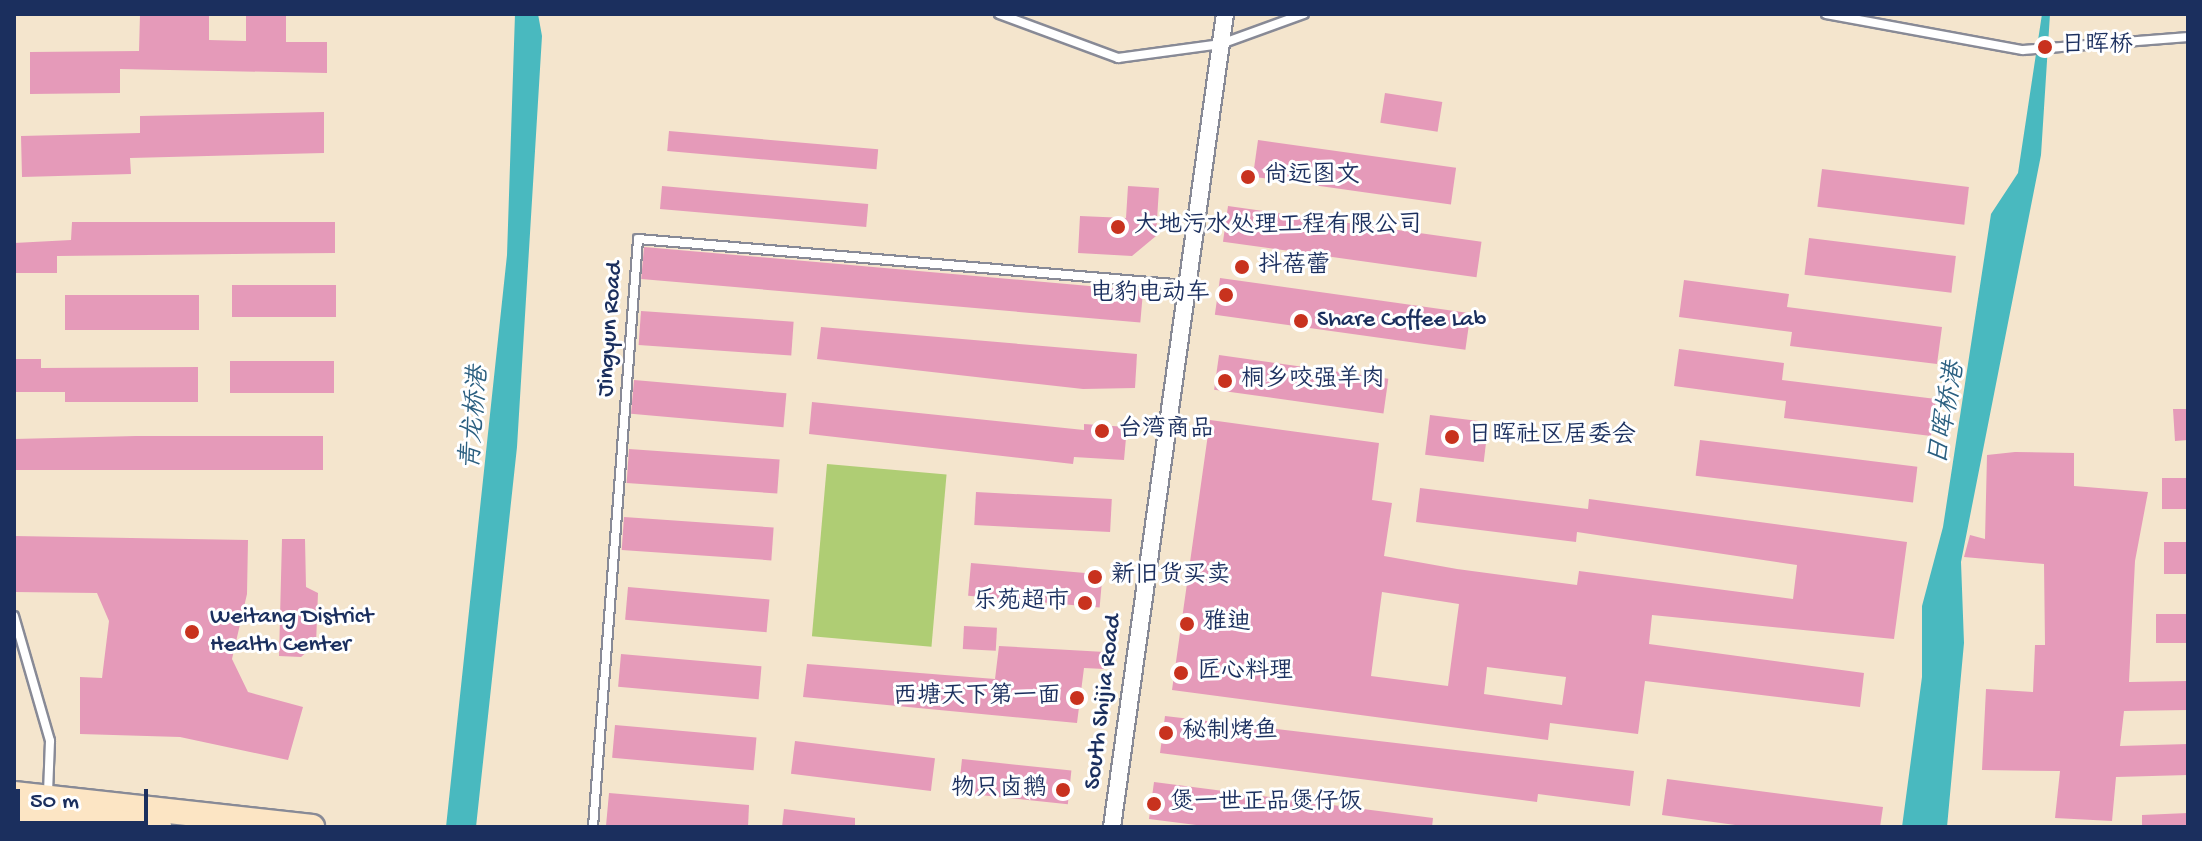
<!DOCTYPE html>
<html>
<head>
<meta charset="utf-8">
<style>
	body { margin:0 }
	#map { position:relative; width:2202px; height:841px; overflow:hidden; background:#f4e5cd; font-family:"Gochi Hand","LXGW WenKai TC",sans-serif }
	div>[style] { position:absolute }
	.green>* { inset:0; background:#afcd74; transform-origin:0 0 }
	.water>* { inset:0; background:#49b9bf }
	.building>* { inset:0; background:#e59ab9; transform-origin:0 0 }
	.roads { filter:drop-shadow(2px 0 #888a96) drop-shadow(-2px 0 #888a96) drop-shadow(0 2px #888a96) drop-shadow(0 -2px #888a96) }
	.service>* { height:8px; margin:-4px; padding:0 4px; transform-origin:4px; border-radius:4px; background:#fff }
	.minor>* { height:16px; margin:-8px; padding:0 8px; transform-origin:8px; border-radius:8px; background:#fff }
	.secondary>* { height:24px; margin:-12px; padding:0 12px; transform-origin:12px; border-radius:12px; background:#fce5c4 }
	.dots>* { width:22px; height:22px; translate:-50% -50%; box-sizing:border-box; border:4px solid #fff; border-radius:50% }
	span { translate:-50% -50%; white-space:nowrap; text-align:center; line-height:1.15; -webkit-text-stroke:6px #fff; paint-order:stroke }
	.poi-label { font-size:24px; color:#1b2f5e }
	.left { translate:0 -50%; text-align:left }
	.right { translate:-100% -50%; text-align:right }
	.street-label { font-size:24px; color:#1b2f5e }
	.water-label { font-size:26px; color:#2b5f80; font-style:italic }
	.frame { position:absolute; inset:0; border:16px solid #1b2f5e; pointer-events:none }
	.scale { position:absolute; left:16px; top:789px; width:132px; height:36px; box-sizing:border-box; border:4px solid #1b2f5e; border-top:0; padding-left:10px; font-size:24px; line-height:28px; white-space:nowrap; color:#1b2f5e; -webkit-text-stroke:6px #fff; paint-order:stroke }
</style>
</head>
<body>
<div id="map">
	<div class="green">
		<i style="left:827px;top:464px;width:120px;height:173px;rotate:5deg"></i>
	</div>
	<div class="water">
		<i style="clip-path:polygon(515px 14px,538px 14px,542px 36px,517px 447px,476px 827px,446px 827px,507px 255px)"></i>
		<i style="clip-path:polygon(2042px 14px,2050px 14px,2041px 155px,1961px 562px,1964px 643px,1947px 827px,1902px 827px,1922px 677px,1922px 606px,1943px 527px,1991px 214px,2018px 173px)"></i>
	</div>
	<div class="building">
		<i style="clip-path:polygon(140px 14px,209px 14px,209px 40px,246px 41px,246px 14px,286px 14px,286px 42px,327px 42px,327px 73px,120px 69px,120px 93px,30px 94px,30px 52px,139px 51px)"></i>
		<i style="left:1385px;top:93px;width:58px;height:30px;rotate:9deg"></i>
		<i style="clip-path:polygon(324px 112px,324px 153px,130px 158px,131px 174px,22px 177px,21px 136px,140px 133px,140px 116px)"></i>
		<i style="left:669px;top:131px;width:210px;height:20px;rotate:5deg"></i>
		<i style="left:1258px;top:140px;width:200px;height:37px;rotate:8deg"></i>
		<i style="left:1822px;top:169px;width:148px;height:38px;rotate:7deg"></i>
		<i style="left:662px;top:186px;width:207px;height:23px;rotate:5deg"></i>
		<i style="clip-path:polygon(1128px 186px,1159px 188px,1156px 236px,1132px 256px,1078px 253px,1080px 216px,1126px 218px)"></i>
		<i style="left:1228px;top:206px;width:256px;height:36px;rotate:8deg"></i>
		<i style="clip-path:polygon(72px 222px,335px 222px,335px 253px,57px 256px,57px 273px,14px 273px,14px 243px,71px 240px)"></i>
		<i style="left:1809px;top:238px;width:148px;height:37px;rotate:7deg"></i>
		<i style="left:644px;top:247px;width:501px;height:32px;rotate:5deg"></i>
		<i style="left:1220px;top:278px;width:253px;height:37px;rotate:8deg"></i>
		<i style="clip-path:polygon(1684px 280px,1789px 294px,1787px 307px,1942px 327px,1937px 364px,1790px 346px,1792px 332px,1679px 317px)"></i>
		<i style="left:232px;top:285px;width:104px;height:32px"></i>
		<i style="left:65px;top:295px;width:134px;height:35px"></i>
		<i style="left:641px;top:311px;width:153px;height:34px;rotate:4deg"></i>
		<i style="clip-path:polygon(821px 327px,1137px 354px,1135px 388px,1083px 389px,817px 359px)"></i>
		<i style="clip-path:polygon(1679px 349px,1784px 363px,1782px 380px,1936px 399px,1931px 436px,1784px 418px,1786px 401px,1674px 386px)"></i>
		<i style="left:1219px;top:355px;width:171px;height:35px;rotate:8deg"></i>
		<i style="clip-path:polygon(14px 359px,41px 359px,41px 368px,198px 367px,198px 402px,65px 402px,65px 392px,14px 392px)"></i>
		<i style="left:230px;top:361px;width:104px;height:32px"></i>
		<i style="left:634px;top:380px;width:153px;height:34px;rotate:5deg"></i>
		<i style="clip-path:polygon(812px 402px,1084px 430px,1084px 424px,1127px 427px,1124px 460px,1074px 457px,1073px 464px,809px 434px)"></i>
		<i style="clip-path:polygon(2173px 409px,2188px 409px,2188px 440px,2175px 441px)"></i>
		<i style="left:1430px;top:415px;width:59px;height:40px;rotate:7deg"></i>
		<i style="clip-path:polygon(evenodd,1210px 420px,1379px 443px,1372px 500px,1392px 503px,1384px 556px,1457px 569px,1577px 585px,1579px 571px,1793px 599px,1797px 565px,1577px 532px,1576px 542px,1416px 522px,1420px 488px,1588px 509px,1589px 499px,1907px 542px,1894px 639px,1652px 615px,1649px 644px,1864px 673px,1860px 707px,1645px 681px,1638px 734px,1550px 723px,1548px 740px,1172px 690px,1210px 420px,1382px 592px,1459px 604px,1448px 686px,1371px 676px,1382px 592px,1210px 420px,1487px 667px,1566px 677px,1562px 705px,1484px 694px,1487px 667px)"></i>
		<i style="clip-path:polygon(136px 436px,323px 436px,323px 470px,14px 470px,14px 439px)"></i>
		<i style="left:1700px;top:440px;width:219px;height:36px;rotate:7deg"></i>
		<i style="left:629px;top:449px;width:151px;height:34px;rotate:4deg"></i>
		<i style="clip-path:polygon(2015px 452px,2074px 453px,2074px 486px,2148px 492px,2135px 561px,2129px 682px,2188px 681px,2188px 710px,2124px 711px,2120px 746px,2188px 744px,2188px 775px,2116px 777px,2112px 821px,2055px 818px,2060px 771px,1982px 770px,1986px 689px,2033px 692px,2035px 645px,2045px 645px,2044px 564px,1964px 557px,1970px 535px,1985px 539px,1987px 455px)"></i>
		<i style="left:2188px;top:478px;width:31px;height:26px;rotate:90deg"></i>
		<i style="left:976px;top:492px;width:136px;height:33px;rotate:3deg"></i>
		<i style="left:624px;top:517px;width:150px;height:33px;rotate:4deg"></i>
		<i style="clip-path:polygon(14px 536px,248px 540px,247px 594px,232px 659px,248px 692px,303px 707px,288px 760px,180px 737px,80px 734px,80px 677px,102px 678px,109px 621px,97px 593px,14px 592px)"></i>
		<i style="clip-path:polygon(282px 539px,305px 539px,306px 587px,318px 593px,316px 644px,301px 657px,279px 656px)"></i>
		<i style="left:2188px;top:542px;width:32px;height:24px;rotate:90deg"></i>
		<i style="left:971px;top:563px;width:132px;height:33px;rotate:5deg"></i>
		<i style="left:628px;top:587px;width:142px;height:33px;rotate:5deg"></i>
		<i style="left:2156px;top:614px;width:32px;height:29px"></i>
		<i style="left:964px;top:626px;width:33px;height:23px;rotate:3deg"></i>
		<i style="clip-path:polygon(999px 646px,1105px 652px,1104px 669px,1084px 668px,1077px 723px,803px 697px,807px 664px,995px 679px)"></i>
		<i style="left:621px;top:654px;width:141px;height:33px;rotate:5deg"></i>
		<i style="clip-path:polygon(1165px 716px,1634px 771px,1630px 806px,1538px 794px,1537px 802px,1160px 753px)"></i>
		<i style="left:615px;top:725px;width:142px;height:33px;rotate:5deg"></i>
		<i style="left:795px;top:741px;width:141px;height:33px;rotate:7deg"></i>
		<i style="left:962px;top:759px;width:110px;height:34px;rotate:6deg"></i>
		<i style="clip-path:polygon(1667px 779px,1883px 807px,1880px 827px,1750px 827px,1662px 815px)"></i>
		<i style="clip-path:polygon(1154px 782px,1433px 818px,1432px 827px,1212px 827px,1149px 819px)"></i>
		<i style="clip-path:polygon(609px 793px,749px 805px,748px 827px,606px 826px)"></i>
		<i style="clip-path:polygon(784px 809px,855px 818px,855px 827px,782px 827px)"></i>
		<i style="clip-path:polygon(2188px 813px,2188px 827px,2142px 827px,2142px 815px)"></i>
	</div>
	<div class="roads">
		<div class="service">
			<i style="left:999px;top:14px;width:127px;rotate:20.3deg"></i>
			<i style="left:1118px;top:58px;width:104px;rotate:-7.7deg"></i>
			<i style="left:1221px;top:44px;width:88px;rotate:-19.9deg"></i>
			<i style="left:1826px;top:14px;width:200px;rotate:10.4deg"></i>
			<i style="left:2023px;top:50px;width:166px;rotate:-4.5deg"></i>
			<i style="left:14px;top:616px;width:130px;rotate:73.9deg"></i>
			<i style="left:50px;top:741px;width:53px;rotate:92.2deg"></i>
			<i style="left:593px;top:827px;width:590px;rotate:-85.62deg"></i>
			<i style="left:638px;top:239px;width:550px;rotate:4.8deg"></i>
		</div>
		<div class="minor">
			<i style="left:1112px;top:827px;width:821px;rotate:-82.09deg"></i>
		</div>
		<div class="secondary">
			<i style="left:14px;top:794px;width:300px;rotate:6.3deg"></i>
			<i style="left:14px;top:811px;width:146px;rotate:6.3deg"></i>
		</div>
	</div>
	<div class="dots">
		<i style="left:2045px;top:47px;background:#c8321e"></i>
		<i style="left:1248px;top:177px;background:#c8321e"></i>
		<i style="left:1118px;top:227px;background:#c8321e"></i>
		<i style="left:1242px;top:267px;background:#c8321e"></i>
		<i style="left:1226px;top:295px;background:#c8321e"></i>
		<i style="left:1301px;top:321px;background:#c8321e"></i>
		<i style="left:1225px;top:381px;background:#c8321e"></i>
		<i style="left:1102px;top:431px;background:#c8321e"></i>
		<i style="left:1452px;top:437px;background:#c8321e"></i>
		<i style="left:1095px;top:577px;background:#c8321e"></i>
		<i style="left:1085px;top:603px;background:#c8321e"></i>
		<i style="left:1187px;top:624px;background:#c8321e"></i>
		<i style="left:192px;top:632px;background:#c8321e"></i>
		<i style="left:1181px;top:673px;background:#c8321e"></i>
		<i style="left:1077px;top:698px;background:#c8321e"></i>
		<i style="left:1166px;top:733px;background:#c8321e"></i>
		<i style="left:1063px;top:790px;background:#c8321e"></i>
		<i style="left:1154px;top:804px;background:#c8321e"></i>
	</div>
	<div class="poi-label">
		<span class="left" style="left:2061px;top:47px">日晖桥</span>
		<span class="left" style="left:1264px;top:177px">尚远图文</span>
		<span class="left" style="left:1134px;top:227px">大地污水处理工程有限公司</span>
		<span class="left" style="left:1258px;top:267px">抖蓓蕾</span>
		<span class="right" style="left:1210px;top:295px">电豹电动车</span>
		<span class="left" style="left:1317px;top:321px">Share Coffee Lab</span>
		<span class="left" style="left:1241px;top:381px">桐乡咬强羊肉</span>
		<span class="left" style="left:1118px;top:431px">台湾商品</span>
		<span class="left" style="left:1468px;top:437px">日晖社区居委会</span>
		<span class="left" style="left:1111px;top:577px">新旧货买卖</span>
		<span class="right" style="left:1069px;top:603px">乐苑超市</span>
		<span class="left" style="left:210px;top:632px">Weitang District<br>Health Center</span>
		<span class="left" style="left:1203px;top:624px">雅迪</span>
		<span class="left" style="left:1197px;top:673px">匠心料理</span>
		<span class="right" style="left:1061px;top:698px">西塘天下第一面</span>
		<span class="left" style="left:1182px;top:733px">秘制烤鱼</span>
		<span class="right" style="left:1047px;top:790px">物只卤鹅</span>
		<span class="left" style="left:1170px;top:804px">煲一世正品煲仔饭</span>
	</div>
	<div class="street-label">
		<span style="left:611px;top:329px;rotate:-86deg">Jingyun Road</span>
		<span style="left:1104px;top:702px;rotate:-83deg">South Shijia Road</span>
	</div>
	<div class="water-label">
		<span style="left:1949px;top:414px;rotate:-80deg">日晖桥港</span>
		<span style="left:477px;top:418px;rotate:-85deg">青龙桥港</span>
	</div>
	<div class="frame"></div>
	<div class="scale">50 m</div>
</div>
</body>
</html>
